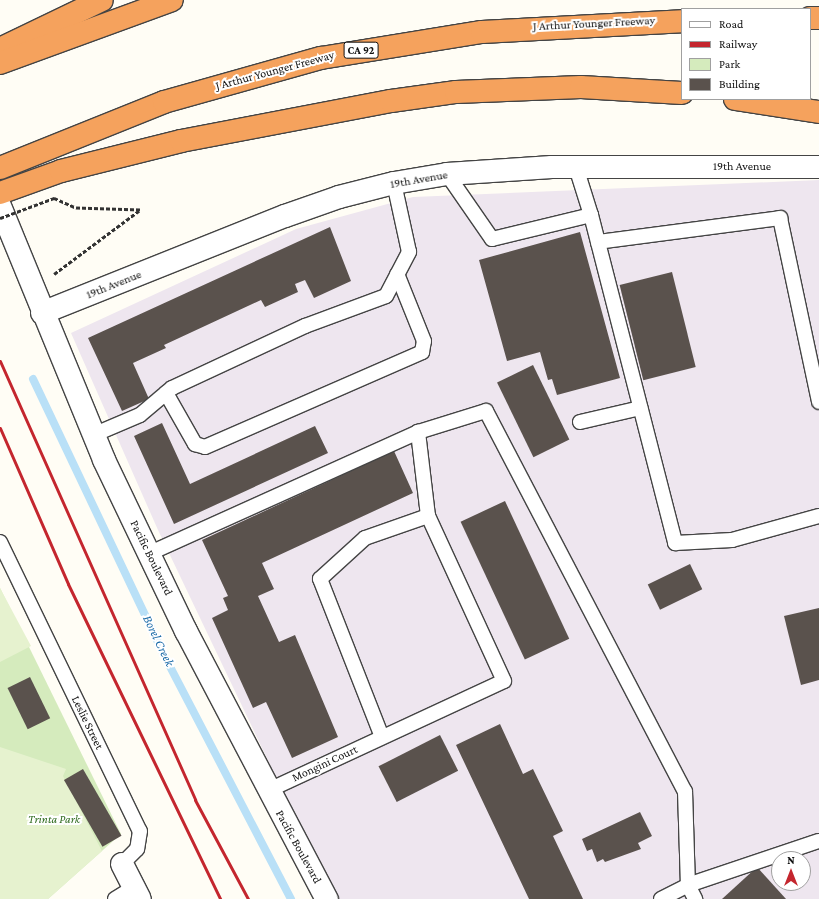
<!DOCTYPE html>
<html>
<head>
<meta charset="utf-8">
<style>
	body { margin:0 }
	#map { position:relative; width:819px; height:899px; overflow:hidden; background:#fffdf5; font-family:"Crimson Pro",serif }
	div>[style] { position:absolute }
	.industrial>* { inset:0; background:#eee6ef }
	.green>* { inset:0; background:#d5ebbd }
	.pitch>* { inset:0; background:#e6f2cf }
	.stream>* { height:8px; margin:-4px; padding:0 4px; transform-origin:4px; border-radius:4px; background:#b9e0f7 }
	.building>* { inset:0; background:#5a524d; transform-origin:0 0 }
	.path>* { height:2.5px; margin-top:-1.25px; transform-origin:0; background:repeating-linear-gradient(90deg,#333 0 4px,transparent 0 6px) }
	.roads { filter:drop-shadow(1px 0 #444) drop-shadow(-1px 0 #444) drop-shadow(0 1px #444) drop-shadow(0 -1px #444) }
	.service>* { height:14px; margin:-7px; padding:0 7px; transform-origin:7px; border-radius:7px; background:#fff }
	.minor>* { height:22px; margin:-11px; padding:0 11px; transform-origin:11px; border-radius:11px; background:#fff }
	.tertiary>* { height:22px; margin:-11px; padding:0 11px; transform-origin:11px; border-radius:11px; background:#fff }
	.motorway>* { height:22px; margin:-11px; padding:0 11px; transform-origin:11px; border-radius:11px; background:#f5a25d }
	.rail>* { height:3px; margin:-1.5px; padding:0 1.5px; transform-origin:1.5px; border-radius:1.5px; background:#c4262e }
	.path-bridge>* { height:2.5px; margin-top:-1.25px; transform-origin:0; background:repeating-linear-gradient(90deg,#333 0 4px,transparent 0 6px) }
	span { translate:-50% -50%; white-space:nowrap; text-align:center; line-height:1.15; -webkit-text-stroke:4px #fff; paint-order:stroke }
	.shield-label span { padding:1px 3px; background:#fff; border:1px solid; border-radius:3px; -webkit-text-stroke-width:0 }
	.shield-label { font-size:11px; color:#111; font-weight:700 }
	.street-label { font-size:12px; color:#111 }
	.park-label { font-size:12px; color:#2f6b1f; font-style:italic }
	.water-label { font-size:13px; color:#1768a6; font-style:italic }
	.legend { position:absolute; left:681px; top:8px; width:130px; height:92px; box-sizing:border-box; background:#fff; border:1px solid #a0a0a0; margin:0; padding:5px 7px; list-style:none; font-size:12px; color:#111 }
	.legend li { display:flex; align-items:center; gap:8px; height:20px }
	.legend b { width:20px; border:1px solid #a0a0a0 }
	.north { position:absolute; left:771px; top:851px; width:40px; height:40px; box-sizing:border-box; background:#fff; border:1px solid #a0a0a0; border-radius:50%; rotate:0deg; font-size:11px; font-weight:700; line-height:16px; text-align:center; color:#111 }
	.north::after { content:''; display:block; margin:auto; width:14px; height:18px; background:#c4262e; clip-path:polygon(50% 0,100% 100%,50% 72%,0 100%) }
</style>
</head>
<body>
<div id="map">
	<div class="industrial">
		<i style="clip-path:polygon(evenodd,819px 180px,819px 899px,339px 899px,305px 838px,158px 530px,71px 333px,296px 229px,413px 197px,819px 180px,779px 859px,803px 859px,803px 883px,779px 883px,779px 859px)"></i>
	</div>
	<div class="green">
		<i style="clip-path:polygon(0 588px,121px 834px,48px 899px,0 899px)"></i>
	</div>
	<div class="pitch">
		<i style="clip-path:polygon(0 588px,31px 646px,0 662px)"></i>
		<i style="clip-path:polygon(0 747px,66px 769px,63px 776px,102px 851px,48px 899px,0 899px)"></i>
	</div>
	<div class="stream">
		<i style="left:33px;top:379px;width:308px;rotate:64.6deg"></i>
		<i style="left:165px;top:657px;width:273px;rotate:62.5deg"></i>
	</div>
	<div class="building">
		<i style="clip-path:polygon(330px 227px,351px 281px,314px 298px,305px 280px,295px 284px,298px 292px,265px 307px,261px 300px,164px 345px,166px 348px,133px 363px,149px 399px,122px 411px,88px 338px)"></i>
		<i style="clip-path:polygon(580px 232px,620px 378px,557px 395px,552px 379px,548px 380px,540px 352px,507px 361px,479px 260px)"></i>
		<i style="left:672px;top:272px;width:98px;height:54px;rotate:76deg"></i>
		<i style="left:533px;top:365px;width:83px;height:40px;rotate:64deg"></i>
		<i style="clip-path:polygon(162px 423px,190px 484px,315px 426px,328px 453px,174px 524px,134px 436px)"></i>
		<i style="clip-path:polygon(394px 451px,413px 493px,262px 563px,274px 589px,258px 596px,279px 642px,295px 635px,338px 737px,292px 758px,266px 702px,253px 708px,212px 618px,228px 610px,223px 598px,228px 596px,202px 540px)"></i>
		<i style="left:505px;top:501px;width:152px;height:49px;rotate:65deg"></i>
		<i style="left:690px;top:564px;width:28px;height:47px;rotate:64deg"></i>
		<i style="clip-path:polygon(819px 608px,819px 680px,801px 685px,784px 616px)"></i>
		<i style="left:30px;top:677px;width:46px;height:25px;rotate:64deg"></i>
		<i style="clip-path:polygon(500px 724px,523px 774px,533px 769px,563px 831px,553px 836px,583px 899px,529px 899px,456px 745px)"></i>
		<i style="left:440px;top:735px;width:40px;height:69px;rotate:63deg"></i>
		<i style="left:83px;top:769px;width:77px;height:22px;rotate:60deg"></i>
		<i style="clip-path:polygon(640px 812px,652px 836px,638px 843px,641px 849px,605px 862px,603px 859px,597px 862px,592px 849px,587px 851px,582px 839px)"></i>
		<i style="clip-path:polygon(757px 867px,786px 899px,722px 899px)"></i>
	</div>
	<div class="path">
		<i style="left:54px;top:274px;width:107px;rotate:-36.7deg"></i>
		<i style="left:140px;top:210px;width:64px;rotate:-178.2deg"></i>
	</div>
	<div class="roads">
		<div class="service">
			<i style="left:447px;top:174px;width:79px;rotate:55.3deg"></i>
			<i style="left:492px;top:239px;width:102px;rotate:-13.6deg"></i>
			<i style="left:591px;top:215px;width:50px;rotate:-107.4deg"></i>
			<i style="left:591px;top:215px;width:339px;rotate:75.6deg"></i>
			<i style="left:675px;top:543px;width:57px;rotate:-3deg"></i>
			<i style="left:732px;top:540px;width:90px;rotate:-15.4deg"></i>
			<i style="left:598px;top:242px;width:184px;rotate:-7.5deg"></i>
			<i style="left:780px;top:218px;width:188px;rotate:78deg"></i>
			<i style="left:166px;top:393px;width:59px;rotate:60.4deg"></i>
			<i style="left:195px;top:444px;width:10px;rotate:17deg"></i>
			<i style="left:205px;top:447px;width:237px;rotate:-23.6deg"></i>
			<i style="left:422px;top:352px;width:11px;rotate:-80deg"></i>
			<i style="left:424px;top:341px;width:72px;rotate:-111.9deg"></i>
			<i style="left:580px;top:422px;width:62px;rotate:-13.1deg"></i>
			<i style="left:93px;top:435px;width:51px;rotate:-23.1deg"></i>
			<i style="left:140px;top:415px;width:42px;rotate:-40.2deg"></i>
			<i style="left:172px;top:388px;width:147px;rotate:-25deg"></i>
			<i style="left:305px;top:326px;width:86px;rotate:-20.3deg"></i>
			<i style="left:386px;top:296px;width:50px;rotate:-62.4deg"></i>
			<i style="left:409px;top:252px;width:71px;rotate:-102.3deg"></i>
			<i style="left:0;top:542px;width:321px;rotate:64.2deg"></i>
			<i style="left:140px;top:831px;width:18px;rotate:99deg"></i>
			<i style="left:137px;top:849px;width:21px;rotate:135deg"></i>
			<i style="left:148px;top:554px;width:296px;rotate:-24.3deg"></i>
			<i style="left:418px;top:432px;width:71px;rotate:-17.2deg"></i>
			<i style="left:486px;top:411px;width:429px;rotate:62.4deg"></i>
			<i style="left:685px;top:791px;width:94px;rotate:88.2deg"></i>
			<i style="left:688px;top:885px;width:138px;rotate:-18.6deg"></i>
			<i style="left:382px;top:737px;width:170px;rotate:-111.4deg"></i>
			<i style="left:320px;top:579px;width:61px;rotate:-42.3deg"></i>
			<i style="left:365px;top:538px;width:67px;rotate:-19.2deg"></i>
			<i style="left:267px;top:791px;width:261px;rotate:-24.9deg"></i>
			<i style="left:504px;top:681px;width:182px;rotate:-114.7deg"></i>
			<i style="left:428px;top:516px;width:85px;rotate:-96.8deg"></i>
			<i style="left:115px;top:899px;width:22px;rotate:-32deg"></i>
			<i style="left:661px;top:899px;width:30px;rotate:-27deg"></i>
			<i style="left:688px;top:885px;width:16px;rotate:63deg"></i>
		</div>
		<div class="minor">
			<i style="left:42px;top:313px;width:262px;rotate:-21.8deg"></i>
			<i style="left:285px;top:216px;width:57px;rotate:-19.4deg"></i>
			<i style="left:339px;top:197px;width:57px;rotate:-14.3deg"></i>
			<i style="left:394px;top:183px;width:54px;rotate:-9.6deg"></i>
			<i style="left:447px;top:174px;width:105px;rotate:-3.8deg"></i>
			<i style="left:552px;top:167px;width:267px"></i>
			<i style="left:122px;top:864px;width:39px;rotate:63deg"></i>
		</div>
		<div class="tertiary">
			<i style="left:0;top:206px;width:274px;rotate:67.7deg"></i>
			<i style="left:104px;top:460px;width:190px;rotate:64.4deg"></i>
			<i style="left:186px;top:631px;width:303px;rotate:62.3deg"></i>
		</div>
		<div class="motorway">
			<i style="left:810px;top:18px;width:9px"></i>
			<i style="left:0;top:49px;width:113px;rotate:-25.7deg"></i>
			<i style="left:0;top:63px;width:183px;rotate:-20.1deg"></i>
			<i style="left:735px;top:99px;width:85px;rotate:8.8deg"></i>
			<i style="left:0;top:168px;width:177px;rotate:-21.9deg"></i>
			<i style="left:164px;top:102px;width:163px;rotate:-15.7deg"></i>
			<i style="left:321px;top:58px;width:163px;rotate:-9.2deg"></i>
			<i style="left:482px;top:32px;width:200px;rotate:-3.1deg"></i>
			<i style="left:0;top:193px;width:65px;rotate:-19.8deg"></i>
			<i style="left:61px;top:171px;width:124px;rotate:-14deg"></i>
			<i style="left:181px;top:141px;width:214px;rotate:-10.8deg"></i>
			<i style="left:391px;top:101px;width:66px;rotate:-7.9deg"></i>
			<i style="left:456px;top:92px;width:125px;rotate:-2.3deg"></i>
			<i style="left:581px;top:87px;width:101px;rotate:3.4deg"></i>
		</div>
	</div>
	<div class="rail">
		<i style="left:0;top:361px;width:480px;rotate:66deg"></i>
		<i style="left:195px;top:800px;width:112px;rotate:61.8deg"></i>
		<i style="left:0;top:428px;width:170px;rotate:66.4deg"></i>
		<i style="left:68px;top:584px;width:350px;rotate:64.2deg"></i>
	</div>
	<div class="path-bridge">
		<i style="left:0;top:218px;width:58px;rotate:-20.3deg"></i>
		<i style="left:54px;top:198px;width:24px;rotate:24deg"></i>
	</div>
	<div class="shield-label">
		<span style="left:361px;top:50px">CA 92</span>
	</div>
	<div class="street-label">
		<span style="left:594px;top:24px;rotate:-3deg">J Arthur Younger Freeway</span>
		<span style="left:275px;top:71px;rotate:-15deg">J Arthur Younger Freeway</span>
		<span style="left:742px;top:167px">19th Avenue</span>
		<span style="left:419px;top:180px;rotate:-10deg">19th Avenue</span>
		<span style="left:114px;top:285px;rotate:-22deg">19th Avenue</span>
		<span style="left:151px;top:558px;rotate:64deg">Pacific Boulevard</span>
		<span style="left:87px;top:723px;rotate:64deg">Leslie Street</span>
		<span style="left:325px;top:764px;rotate:-25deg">Mongini Court</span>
		<span style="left:298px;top:847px;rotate:61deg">Pacific Boulevard</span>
	</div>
	<div class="park-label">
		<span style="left:54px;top:820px">Trinta Park</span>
	</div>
	<div class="water-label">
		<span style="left:158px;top:641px;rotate:64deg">Borel Creek</span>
	</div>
	<ul class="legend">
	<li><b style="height:5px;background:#fff"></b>Road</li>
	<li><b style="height:5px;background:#c4262e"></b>Railway</li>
	<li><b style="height:11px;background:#d5ebbd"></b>Park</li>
	<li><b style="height:11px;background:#5a524d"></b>Building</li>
	</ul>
	<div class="north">N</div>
</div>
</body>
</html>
